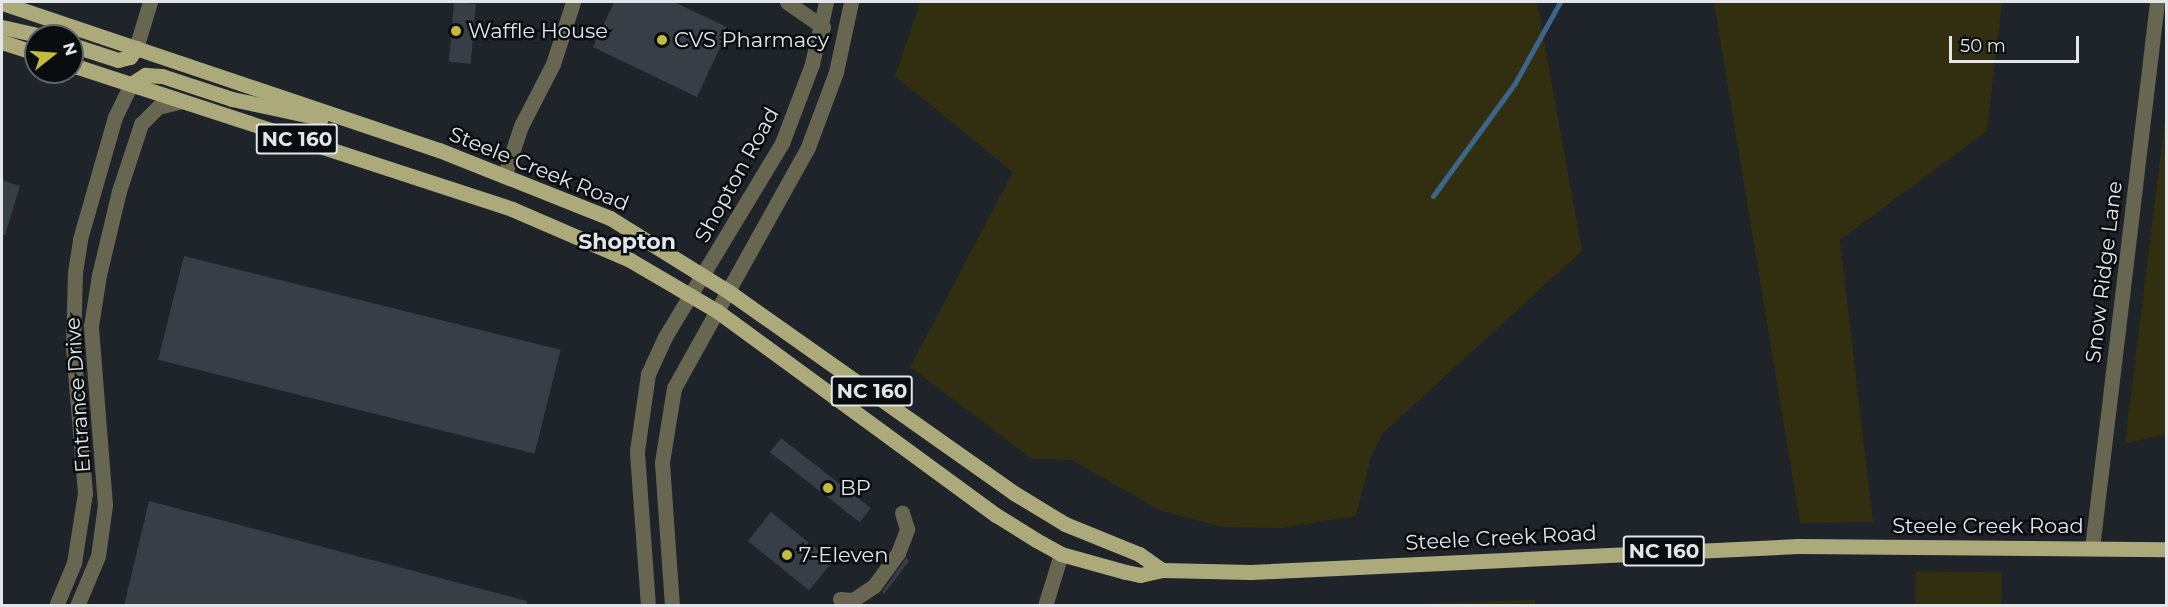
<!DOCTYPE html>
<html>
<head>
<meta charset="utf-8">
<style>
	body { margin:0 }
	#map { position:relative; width:2168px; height:607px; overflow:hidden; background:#1e242a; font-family:Montserrat,sans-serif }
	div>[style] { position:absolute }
	.green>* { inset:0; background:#312f10; transform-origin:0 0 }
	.stream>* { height:5px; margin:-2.5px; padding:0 2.5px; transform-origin:2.5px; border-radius:2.5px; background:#3d6589 }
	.building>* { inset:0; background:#383e45; transform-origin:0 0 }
	.minor>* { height:15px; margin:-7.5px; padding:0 7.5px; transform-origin:7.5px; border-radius:7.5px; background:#676650 }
	.major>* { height:15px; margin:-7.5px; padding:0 7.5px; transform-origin:7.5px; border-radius:7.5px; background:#acaa7b }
	.dots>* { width:16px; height:16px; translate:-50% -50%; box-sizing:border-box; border:3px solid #0a0d0f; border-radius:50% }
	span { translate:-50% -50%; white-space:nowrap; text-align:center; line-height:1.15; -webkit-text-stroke:5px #0a0d0f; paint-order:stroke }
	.shield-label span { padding:2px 4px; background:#0a0d0f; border:2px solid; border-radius:4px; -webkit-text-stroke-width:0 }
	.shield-label { font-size:20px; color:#e2e6ea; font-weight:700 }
	.poi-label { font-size:21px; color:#e2e6ea }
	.left { translate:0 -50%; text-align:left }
	.street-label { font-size:21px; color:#e2e6ea }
	.neighbourhood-label { font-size:22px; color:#e2e6ea; font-weight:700 }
	.frame { position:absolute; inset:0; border:3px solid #e2e6ea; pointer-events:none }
	.north { position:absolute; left:24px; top:24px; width:60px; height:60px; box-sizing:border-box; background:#0a0d0f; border:2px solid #606467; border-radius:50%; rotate:73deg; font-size:16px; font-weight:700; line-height:24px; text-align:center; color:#e2e6ea }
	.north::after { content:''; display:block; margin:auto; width:21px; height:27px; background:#c5bc3d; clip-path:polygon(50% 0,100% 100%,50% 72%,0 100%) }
	.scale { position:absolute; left:1949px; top:36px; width:130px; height:27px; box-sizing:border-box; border:3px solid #e2e6ea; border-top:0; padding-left:8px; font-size:18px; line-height:21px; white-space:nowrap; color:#e2e6ea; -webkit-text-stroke:4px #0a0d0f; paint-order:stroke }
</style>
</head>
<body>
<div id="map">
	<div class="green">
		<i style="clip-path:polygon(920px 2px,1537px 2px,1582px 251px,1382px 434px,1371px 457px,1356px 516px,1280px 528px,1223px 527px,1159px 510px,1072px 460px,1032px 459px,910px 367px,1013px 172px,895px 76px)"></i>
		<i style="clip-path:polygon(1714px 2px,2002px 2px,1987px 131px,1840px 240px,1873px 522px,1800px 523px)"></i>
		<i style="clip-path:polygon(2166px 111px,2166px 435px,2125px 443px)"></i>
		<i style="left:1916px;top:571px;width:86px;height:34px;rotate:1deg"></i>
		<i style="clip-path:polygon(1535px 600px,1535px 605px,1378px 605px)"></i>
	</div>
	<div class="stream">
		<i style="left:1433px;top:196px;width:140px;rotate:-54deg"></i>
		<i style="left:1515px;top:83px;width:93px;rotate:-60.9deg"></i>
	</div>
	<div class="building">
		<i style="left:454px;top:2px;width:22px;height:60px;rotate:5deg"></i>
		<i style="clip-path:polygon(614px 2px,674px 2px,729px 28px,697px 97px,593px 47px)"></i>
		<i style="clip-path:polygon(2px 180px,20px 186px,5px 235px,2px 235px)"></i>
		<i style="left:184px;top:256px;width:388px;height:107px;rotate:14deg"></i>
		<i style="left:781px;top:438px;width:114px;height:18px;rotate:38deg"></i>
		<i style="clip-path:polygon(149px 501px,527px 601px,526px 606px,124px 606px)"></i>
		<i style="left:771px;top:512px;width:79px;height:37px;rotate:39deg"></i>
		<i style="clip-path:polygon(906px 558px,909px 561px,884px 594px,882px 592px)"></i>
	</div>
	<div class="minor">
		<i style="left:787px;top:2px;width:44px;rotate:34.8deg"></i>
		<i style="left:136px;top:48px;width:48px;rotate:-73.1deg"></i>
		<i style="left:505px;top:174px;width:51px;rotate:-71.6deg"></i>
		<i style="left:521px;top:126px;width:70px;rotate:-62.7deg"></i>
		<i style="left:553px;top:64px;width:65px;rotate:-72.1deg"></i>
		<i style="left:2092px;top:548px;width:550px;rotate:-83.21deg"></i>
		<i style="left:840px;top:599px;width:13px;rotate:4deg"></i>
		<i style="left:853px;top:600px;width:25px;rotate:-34deg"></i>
		<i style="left:874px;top:586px;width:41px;rotate:-54deg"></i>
		<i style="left:898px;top:553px;width:26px;rotate:-69deg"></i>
		<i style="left:907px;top:529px;width:17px;rotate:-107deg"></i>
		<i style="left:56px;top:606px;width:47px;rotate:-67.3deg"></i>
		<i style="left:74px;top:563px;width:71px;rotate:-81.1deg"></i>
		<i style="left:85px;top:493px;width:145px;rotate:-94.7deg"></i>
		<i style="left:73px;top:348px;width:76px;rotate:-88.5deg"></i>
		<i style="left:75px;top:272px;width:33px;rotate:-81deg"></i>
		<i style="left:80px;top:239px;width:127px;rotate:-74deg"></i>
		<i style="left:115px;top:117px;width:37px;rotate:-64deg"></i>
		<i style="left:77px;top:606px;width:54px;rotate:-67.2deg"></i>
		<i style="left:98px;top:556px;width:51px;rotate:-82.2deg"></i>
		<i style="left:105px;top:505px;width:180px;rotate:-94.5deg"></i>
		<i style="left:91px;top:326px;width:52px;rotate:-81.1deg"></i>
		<i style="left:99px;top:275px;width:86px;rotate:-76.6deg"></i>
		<i style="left:119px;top:191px;width:71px;rotate:-71.8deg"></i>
		<i style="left:141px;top:124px;width:24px;rotate:-45deg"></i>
		<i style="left:158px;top:107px;width:25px;rotate:-14deg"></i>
		<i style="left:648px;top:606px;width:155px;rotate:-94.1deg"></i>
		<i style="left:637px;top:451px;width:78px;rotate:-81.9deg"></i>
		<i style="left:648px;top:374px;width:41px;rotate:-65.3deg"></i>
		<i style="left:665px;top:337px;width:227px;rotate:-58.9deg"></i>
		<i style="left:782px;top:143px;width:85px;rotate:-69.2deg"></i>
		<i style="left:812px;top:64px;width:64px;rotate:-77.3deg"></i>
		<i style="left:672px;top:606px;width:144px;rotate:-94deg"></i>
		<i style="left:662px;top:462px;width:75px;rotate:-80.8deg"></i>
		<i style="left:674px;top:388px;width:276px;rotate:-60.9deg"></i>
		<i style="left:808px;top:147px;width:80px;rotate:-69.5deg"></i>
		<i style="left:836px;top:72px;width:72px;rotate:-77.9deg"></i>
		<i style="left:1045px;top:606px;width:54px;rotate:-72.9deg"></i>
	</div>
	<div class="major">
		<i style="left:2px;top:3px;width:461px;rotate:18.6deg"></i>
		<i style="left:439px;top:150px;width:184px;rotate:21.7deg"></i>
		<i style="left:610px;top:218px;width:140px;rotate:31.9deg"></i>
		<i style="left:729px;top:292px;width:349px;rotate:35.2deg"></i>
		<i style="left:1014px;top:493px;width:60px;rotate:31.3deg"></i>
		<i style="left:1065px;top:524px;width:80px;rotate:22.1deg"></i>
		<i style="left:1139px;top:554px;width:28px;rotate:35deg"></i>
		<i style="left:1162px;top:570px;width:89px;rotate:1.3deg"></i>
		<i style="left:1251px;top:572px;width:548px;rotate:-2.72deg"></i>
		<i style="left:1798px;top:546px;width:368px;rotate:0.5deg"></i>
		<i style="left:2px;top:27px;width:41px;rotate:12.7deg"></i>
		<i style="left:2px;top:42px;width:36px;rotate:18deg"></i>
		<i style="left:72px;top:45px;width:48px;rotate:18.1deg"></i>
		<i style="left:118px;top:60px;width:12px;rotate:-14deg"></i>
		<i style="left:130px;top:57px;width:11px;rotate:-56deg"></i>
		<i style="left:72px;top:65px;width:463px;rotate:18.1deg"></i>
		<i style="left:512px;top:209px;width:129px;rotate:23.4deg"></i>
		<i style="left:630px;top:260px;width:101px;rotate:30.4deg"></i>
		<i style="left:717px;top:311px;width:346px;rotate:36.2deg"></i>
		<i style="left:996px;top:515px;width:47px;rotate:32deg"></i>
		<i style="left:1036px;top:540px;width:29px;rotate:29deg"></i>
		<i style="left:1061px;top:554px;width:67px;rotate:15.5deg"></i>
		<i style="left:1126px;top:572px;width:14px;rotate:12deg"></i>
		<i style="left:1140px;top:575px;width:23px;rotate:-13deg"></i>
		<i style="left:131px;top:84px;width:17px;rotate:-33deg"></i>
		<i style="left:145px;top:75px;width:17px;rotate:3deg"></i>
		<i style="left:162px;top:76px;width:74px;rotate:18.2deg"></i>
		<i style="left:232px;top:99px;width:91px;rotate:12.1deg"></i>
	</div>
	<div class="dots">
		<i style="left:456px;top:31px;background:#c5bc3d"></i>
		<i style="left:662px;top:40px;background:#c5bc3d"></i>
		<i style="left:828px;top:488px;background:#c5bc3d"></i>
		<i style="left:787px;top:555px;background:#c5bc3d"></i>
	</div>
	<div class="shield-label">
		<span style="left:297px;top:139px">NC 160</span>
		<span style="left:872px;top:391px">NC 160</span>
		<span style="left:1664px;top:551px">NC 160</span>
	</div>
	<div class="poi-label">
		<span class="left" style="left:468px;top:31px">Waffle House</span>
		<span class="left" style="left:674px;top:40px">CVS Pharmacy</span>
		<span class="left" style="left:840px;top:488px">BP</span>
		<span class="left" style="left:799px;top:555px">7-Eleven</span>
	</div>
	<div class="street-label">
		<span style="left:539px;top:169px;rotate:22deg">Steele Creek Road</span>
		<span style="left:737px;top:175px;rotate:-61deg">Shopton Road</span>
		<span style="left:2104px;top:272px;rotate:-83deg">Snow Ridge Lane</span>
		<span style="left:78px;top:395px;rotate:-94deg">Entrance Drive</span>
		<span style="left:1988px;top:526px">Steele Creek Road</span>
		<span style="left:1501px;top:538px;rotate:-3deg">Steele Creek Road</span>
	</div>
	<div class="neighbourhood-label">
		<span style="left:627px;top:242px">Shopton</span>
	</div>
	<div class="frame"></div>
	<div class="north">N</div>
	<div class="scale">50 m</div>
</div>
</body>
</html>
